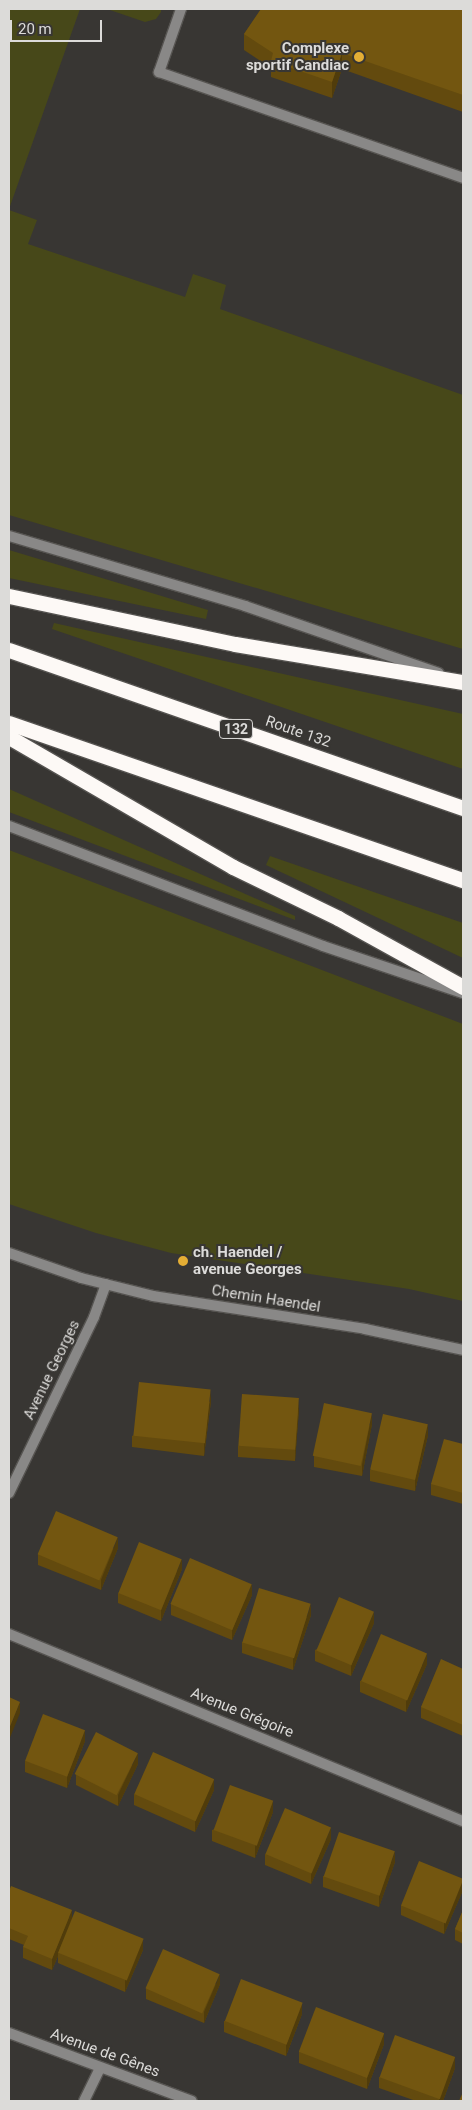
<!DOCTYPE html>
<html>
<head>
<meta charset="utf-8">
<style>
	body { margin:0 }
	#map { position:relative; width:472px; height:2110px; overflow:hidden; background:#383633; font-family:Roboto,sans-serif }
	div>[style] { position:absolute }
	.green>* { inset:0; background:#474819 }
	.roads { filter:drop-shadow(1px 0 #565451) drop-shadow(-1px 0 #565451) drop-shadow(0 1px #565451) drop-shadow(0 -1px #565451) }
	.service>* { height:10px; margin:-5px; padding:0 5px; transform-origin:5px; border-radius:5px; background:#898887 }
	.minor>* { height:10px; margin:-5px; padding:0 5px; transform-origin:5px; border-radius:5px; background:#898887 }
	.tertiary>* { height:10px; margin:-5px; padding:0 5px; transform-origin:5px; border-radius:5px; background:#898887 }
	.motorway>* { height:15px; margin:-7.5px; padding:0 7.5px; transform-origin:7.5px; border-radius:7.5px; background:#fdf9f6 }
	.wall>* { inset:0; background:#634a0e }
	.shaded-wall>* { inset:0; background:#503c0b }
	.building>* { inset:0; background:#735610; transform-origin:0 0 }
	.dots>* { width:14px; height:14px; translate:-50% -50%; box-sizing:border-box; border:2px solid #383633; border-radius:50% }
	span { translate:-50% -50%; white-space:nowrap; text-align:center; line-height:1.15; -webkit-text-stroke:4px #383633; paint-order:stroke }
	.shield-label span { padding:1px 4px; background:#383633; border:1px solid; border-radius:4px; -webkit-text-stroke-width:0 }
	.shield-label { font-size:14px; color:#dcdbd9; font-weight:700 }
	.poi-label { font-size:15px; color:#dcdbd9; font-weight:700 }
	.right { translate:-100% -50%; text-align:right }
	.left { translate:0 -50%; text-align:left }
	.street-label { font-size:15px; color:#dcdbd9 }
	.frame { position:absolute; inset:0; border:10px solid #dcdbd9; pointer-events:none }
	.scale { position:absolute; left:10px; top:20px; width:92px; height:22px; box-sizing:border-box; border:2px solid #dcdbd9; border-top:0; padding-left:6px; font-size:15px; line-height:18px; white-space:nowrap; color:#dcdbd9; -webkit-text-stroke:4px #383633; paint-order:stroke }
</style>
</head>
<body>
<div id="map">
	<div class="green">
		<i style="clip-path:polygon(9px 9px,80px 9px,9px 209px)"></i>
		<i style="clip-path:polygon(107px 9px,161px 9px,161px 12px,156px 19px,145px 22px)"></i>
		<i style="clip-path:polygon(9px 210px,37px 220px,28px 244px,185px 297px,193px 274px,226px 285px,220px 309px,463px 395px,463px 649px,9px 515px)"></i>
		<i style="clip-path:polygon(9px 550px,208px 610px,206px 619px,9px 578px)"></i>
		<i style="clip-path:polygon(54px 623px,463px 714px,463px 769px,52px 629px)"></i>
		<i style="clip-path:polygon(9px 789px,295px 916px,295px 920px,9px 812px)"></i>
		<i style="clip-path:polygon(9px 850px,463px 1024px,463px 1301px,409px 1289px,171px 1253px,96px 1233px,9px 1204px)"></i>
		<i style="clip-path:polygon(270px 856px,463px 923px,463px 958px,266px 865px)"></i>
	</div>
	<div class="roads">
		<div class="service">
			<i style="left:181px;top:9px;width:67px;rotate:109.2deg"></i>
			<i style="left:159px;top:72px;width:322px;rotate:19.2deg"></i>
		</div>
		<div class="minor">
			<i style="left:9px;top:1253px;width:76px;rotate:19.1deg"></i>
			<i style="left:81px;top:1278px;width:74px;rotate:14deg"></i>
			<i style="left:153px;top:1296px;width:215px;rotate:8.8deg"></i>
			<i style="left:365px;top:1329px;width:100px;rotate:12.1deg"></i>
			<i style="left:9px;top:1493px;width:195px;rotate:-64.2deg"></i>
			<i style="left:94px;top:1317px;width:35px;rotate:-70deg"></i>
			<i style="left:9px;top:1634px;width:491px;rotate:22.4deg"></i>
			<i style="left:9px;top:2033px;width:195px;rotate:20.4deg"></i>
			<i style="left:84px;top:2101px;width:37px;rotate:-64deg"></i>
		</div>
		<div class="tertiary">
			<i style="left:9px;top:536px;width:246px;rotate:16.5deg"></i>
			<i style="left:245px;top:606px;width:205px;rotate:19.1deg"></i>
			<i style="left:9px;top:826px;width:336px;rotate:20.9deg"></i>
			<i style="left:323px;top:946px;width:148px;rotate:18.6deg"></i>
		</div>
		<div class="motorway">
			<i style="left:9px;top:596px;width:231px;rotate:12deg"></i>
			<i style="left:235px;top:644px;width:231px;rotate:9.5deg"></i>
			<i style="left:9px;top:650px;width:481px;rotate:19.2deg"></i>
			<i style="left:9px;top:723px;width:480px;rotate:19.1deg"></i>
			<i style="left:9px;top:737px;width:259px;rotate:30.1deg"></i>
			<i style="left:233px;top:867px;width:117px;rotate:25.9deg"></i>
			<i style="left:338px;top:918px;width:143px;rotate:28.9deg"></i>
		</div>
	</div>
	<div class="wall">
		<i style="clip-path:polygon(261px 9px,463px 9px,463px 112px,342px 69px,332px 98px,271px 77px,271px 68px,244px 50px,244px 34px)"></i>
		<i style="clip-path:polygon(211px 1401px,204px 1456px,132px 1447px,132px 1436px)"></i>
		<i style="clip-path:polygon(299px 1409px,295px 1461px,238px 1457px,238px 1446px)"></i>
		<i style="clip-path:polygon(372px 1424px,362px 1476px,314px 1467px,314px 1456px)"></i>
		<i style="clip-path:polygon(428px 1435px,415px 1491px,370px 1481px,370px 1470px)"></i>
		<i style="clip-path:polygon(463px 1444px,463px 1504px,431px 1495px,431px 1484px)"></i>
		<i style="clip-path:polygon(118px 1548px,101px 1590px,38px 1565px,38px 1554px)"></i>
		<i style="clip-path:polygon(182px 1569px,161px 1621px,118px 1603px,118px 1593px)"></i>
		<i style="clip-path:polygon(252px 1595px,232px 1640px,171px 1615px,171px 1604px)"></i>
		<i style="clip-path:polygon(311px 1615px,293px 1670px,242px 1653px,242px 1642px)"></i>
		<i style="clip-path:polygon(374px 1623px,351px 1676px,315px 1661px,315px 1650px)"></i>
		<i style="clip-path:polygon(427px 1664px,406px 1712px,360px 1692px,360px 1681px)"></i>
		<i style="clip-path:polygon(463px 1669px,463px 1736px,421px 1718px,421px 1707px)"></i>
		<i style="clip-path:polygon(85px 1741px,67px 1788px,25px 1772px,25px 1761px)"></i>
		<i style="clip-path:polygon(138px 1764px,118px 1806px,76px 1785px,76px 1774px)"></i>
		<i style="clip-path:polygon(214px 1790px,195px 1832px,134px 1805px,134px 1794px)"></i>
		<i style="clip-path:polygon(273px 1812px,255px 1858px,212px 1841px,212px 1830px)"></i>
		<i style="clip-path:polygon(331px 1839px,311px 1884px,265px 1865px,265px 1854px)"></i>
		<i style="clip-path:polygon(395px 1862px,379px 1907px,323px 1887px,323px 1876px)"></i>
		<i style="clip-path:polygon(463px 1890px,444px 1934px,401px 1915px,401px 1905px)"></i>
		<i style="clip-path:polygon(9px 1891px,143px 1950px,125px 1992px,58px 1963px,58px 1956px,52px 1970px,23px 1958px,23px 1947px,24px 1945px,9px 1939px)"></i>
		<i style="clip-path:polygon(463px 1910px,463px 1944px,455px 1940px,455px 1929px)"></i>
		<i style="clip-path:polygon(220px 1984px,204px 2023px,146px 1999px,146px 1988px)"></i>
		<i style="clip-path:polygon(302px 2014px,286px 2056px,224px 2032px,224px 2021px)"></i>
		<i style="clip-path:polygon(384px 2044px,367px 2089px,299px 2063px,299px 2052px)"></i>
		<i style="clip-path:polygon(455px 2068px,443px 2101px,416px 2101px,379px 2088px,379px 2077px)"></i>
	</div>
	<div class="shaded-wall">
		<i style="clip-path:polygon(342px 53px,342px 69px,332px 98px,332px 82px)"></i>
		<i style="clip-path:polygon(211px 1390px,211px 1401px,204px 1456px,204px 1445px)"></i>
		<i style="clip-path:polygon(299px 1398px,299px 1409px,295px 1461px,295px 1450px)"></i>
		<i style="clip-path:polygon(372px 1413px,372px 1424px,362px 1476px,362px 1465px)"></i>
		<i style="clip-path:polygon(428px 1424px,428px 1435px,415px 1491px,415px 1480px)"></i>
		<i style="clip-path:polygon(118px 1537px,118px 1548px,101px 1590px,101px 1580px)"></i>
		<i style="clip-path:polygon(182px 1559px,182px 1569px,161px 1621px,161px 1610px)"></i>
		<i style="clip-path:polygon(252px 1584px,252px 1595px,232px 1640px,232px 1630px)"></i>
		<i style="clip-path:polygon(311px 1604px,311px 1615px,293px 1670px,293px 1659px)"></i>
		<i style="clip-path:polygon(374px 1612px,374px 1623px,351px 1676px,351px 1666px)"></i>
		<i style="clip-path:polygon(427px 1654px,427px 1664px,406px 1712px,406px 1701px)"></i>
		<i style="clip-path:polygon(20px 1702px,20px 1713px,9px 1740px,9px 1729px)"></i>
		<i style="clip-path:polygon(85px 1730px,85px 1741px,67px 1788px,67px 1777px)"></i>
		<i style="clip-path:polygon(138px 1753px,138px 1764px,118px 1806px,118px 1795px)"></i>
		<i style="clip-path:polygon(214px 1779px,214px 1790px,195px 1832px,195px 1821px)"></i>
		<i style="clip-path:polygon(273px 1801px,273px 1812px,255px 1858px,255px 1847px)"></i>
		<i style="clip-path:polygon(331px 1828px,331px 1839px,311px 1884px,311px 1873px)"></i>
		<i style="clip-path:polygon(395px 1851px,395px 1862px,379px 1907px,379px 1896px)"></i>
		<i style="clip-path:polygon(463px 1879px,463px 1890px,444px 1934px,444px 1923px)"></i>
		<i style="clip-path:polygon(72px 1910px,72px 1921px,58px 1953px,58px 1956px,52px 1970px,52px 1959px)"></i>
		<i style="clip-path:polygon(143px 1939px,143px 1950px,125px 1992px,125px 1981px)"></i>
		<i style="clip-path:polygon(220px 1974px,220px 1984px,204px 2023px,204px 2012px)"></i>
		<i style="clip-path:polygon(302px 2003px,302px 2014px,286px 2056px,286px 2045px)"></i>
		<i style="clip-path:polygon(384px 2033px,384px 2044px,367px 2089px,367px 2078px)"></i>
		<i style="clip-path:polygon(455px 2057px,455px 2068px,443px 2101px,439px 2101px,439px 2099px)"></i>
	</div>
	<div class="building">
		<i style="clip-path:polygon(261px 9px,463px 9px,463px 95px,342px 53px,332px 82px,271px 61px,273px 53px,244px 34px)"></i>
		<i style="left:139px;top:1382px;width:72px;height:54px;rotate:6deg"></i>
		<i style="left:242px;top:1394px;width:57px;height:52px;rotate:4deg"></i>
		<i style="left:324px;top:1403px;width:49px;height:54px;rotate:12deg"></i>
		<i style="left:383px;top:1414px;width:46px;height:57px;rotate:13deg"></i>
		<i style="clip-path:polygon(444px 1439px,463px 1444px,463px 1493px,431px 1484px)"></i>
		<i style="left:56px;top:1511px;width:67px;height:47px;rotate:23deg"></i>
		<i style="left:139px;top:1542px;width:46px;height:55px;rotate:22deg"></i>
		<i style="left:190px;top:1558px;width:67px;height:50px;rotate:23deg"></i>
		<i style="left:259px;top:1588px;width:54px;height:57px;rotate:17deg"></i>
		<i style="left:339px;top:1597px;width:38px;height:58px;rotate:23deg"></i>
		<i style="left:381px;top:1634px;width:50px;height:51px;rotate:23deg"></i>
		<i style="clip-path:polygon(441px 1659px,463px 1669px,463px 1725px,421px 1707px)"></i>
		<i style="clip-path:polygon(9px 1697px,20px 1702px,9px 1729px)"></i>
		<i style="left:43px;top:1714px;width:45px;height:50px;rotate:21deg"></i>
		<i style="left:96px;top:1732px;width:47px;height:47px;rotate:27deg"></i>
		<i style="left:153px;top:1752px;width:67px;height:46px;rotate:24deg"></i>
		<i style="left:230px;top:1785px;width:46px;height:48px;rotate:20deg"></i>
		<i style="left:285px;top:1808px;width:50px;height:50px;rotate:23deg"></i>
		<i style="left:339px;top:1832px;width:59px;height:47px;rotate:19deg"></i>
		<i style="left:419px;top:1861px;width:48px;height:48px;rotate:22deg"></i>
		<i style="clip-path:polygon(11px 1886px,72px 1910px,52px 1959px,23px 1947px,28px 1936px,9px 1928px,9px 1891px)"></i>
		<i style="clip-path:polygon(463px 1910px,463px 1933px,455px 1929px)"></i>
		<i style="left:75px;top:1911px;width:74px;height:45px;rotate:22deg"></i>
		<i style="left:163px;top:1949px;width:62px;height:43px;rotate:24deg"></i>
		<i style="left:241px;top:1979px;width:66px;height:45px;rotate:21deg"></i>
		<i style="left:316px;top:2007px;width:73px;height:48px;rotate:21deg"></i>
		<i style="left:395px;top:2035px;width:64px;height:45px;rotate:20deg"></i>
		<i style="clip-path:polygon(463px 2092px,463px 2101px,459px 2101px)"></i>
	</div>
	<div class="dots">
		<i style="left:359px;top:57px;background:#e4ae35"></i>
		<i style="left:183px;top:1261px;background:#e4ae35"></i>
	</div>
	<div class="shield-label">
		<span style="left:236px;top:729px">132</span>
	</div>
	<div class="poi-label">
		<span class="right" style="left:349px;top:57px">Complexe<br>sportif Candiac</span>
		<span class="left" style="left:193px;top:1261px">ch. Haendel /<br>avenue Georges</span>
	</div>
	<div class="street-label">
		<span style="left:298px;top:732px;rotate:19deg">Route 132</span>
		<span style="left:266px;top:1299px;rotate:9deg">Chemin Haendel</span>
		<span style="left:52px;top:1370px;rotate:-64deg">Avenue Georges</span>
		<span style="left:242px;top:1713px;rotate:22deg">Avenue Grégoire</span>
		<span style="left:105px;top:2053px;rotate:20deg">Avenue de Gênes</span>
	</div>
	<div class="frame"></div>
	<div class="scale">20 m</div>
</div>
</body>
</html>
